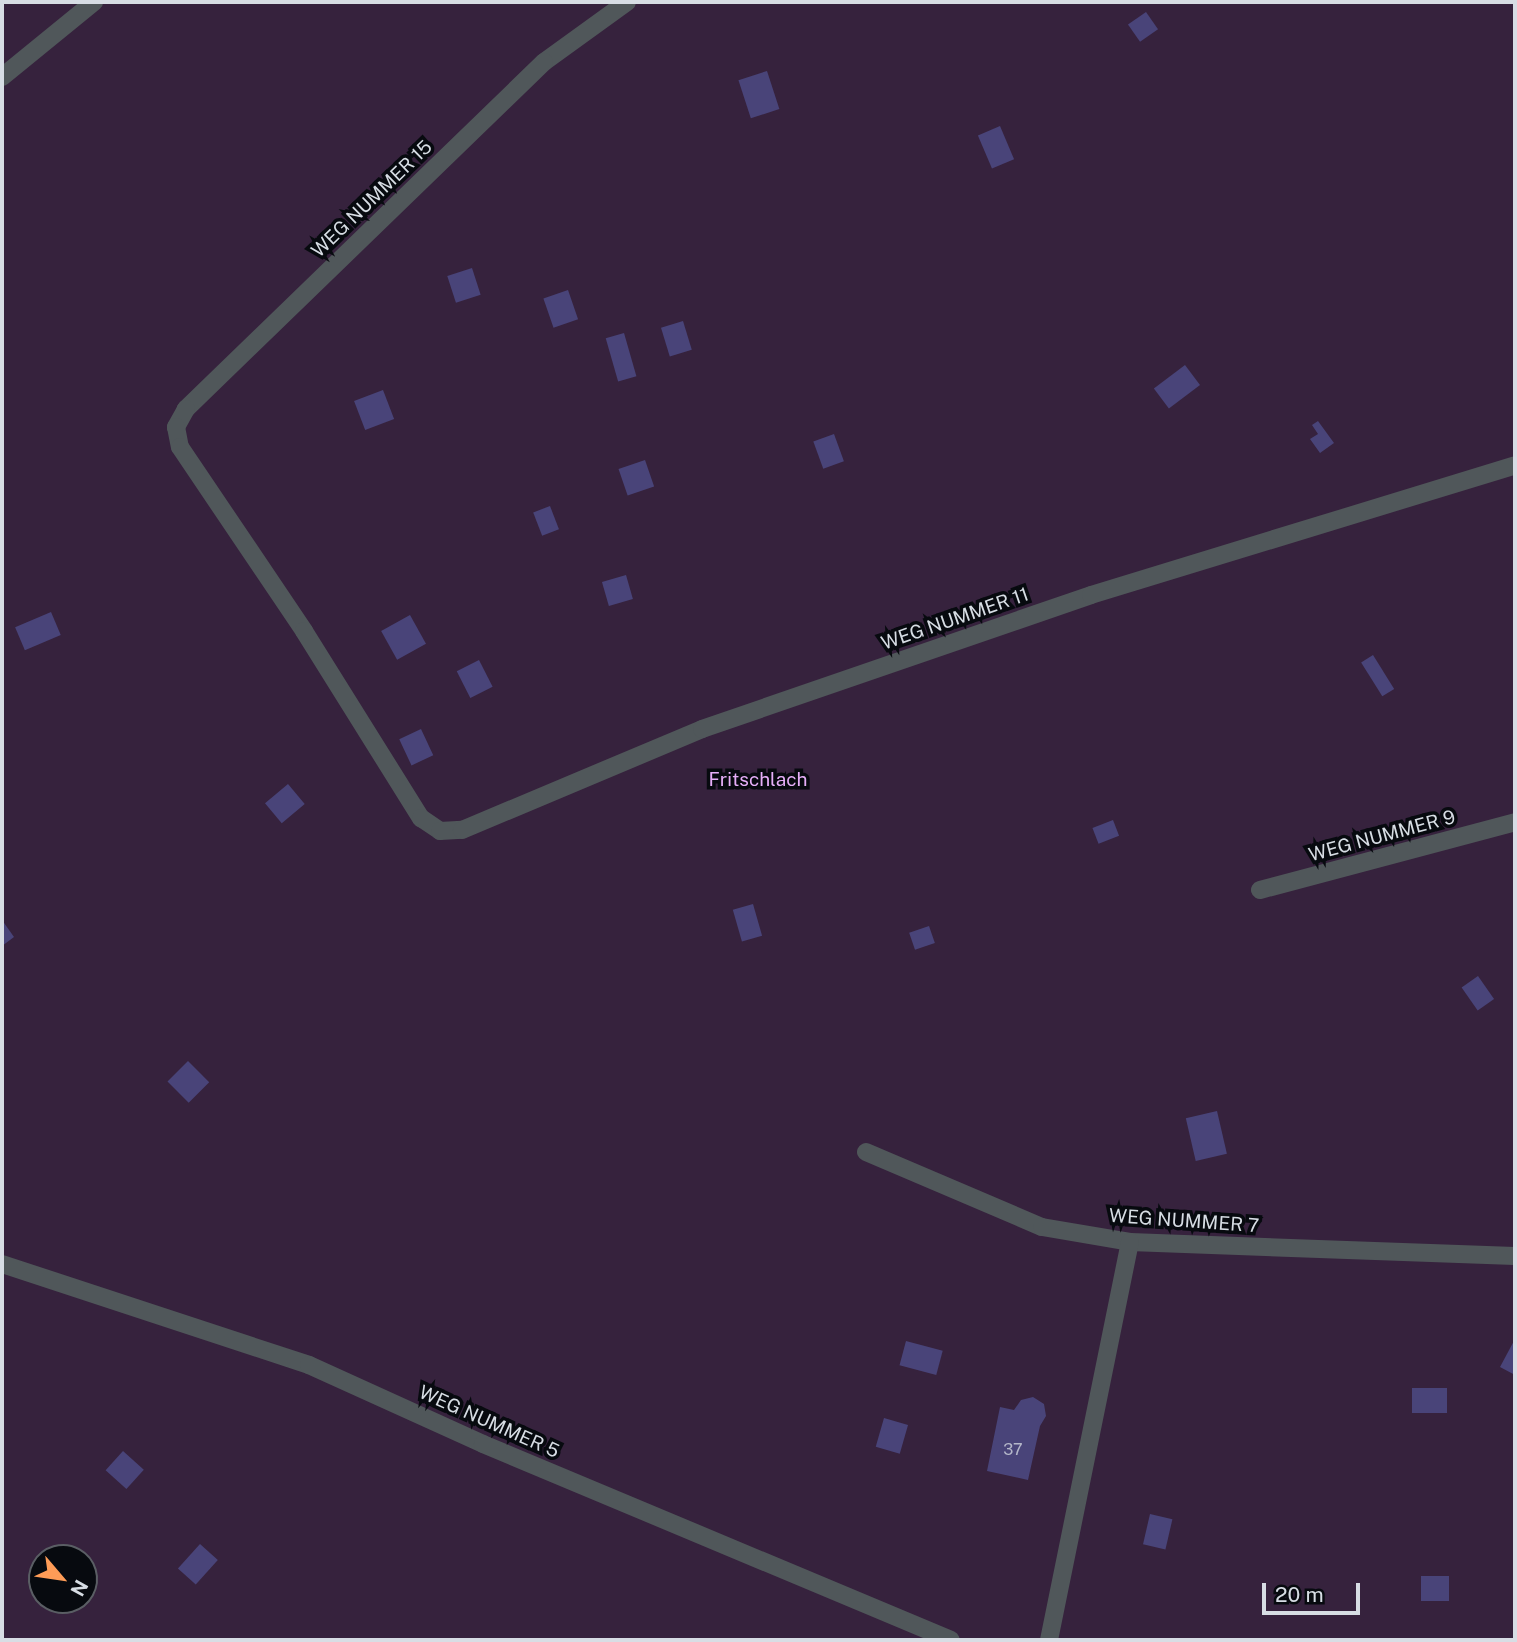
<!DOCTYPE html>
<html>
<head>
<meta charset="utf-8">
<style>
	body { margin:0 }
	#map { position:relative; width:1517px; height:1642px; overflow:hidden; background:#18212b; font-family:"Public Sans",sans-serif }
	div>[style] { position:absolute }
	.green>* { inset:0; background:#36223d }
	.building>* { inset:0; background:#494479; transform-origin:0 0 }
	.minor>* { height:18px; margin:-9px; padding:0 9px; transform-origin:9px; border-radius:9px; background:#50575a }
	span { translate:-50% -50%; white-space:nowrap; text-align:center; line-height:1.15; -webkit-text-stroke:7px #070a0f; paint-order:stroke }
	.number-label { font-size:16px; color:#b4b7c9 }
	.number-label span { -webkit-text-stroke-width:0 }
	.street-label { font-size:19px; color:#d7dde4 }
	.park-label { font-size:19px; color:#e6aef8 }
	.frame { position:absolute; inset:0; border:4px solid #d7dde4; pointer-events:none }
	.north { position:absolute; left:28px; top:1544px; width:70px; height:70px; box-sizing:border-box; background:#070a0f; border:2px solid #5a5e64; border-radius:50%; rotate:119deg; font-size:19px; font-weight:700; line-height:28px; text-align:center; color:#d7dde4 }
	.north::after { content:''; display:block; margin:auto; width:24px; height:32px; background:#fe9c57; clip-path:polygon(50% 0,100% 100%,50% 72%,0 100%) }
	.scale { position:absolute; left:1262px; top:1583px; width:98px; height:32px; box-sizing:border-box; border:4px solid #d7dde4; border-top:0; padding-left:9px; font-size:21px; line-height:24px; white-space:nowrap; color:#d7dde4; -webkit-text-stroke:5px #070a0f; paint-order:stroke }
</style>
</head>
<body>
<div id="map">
	<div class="green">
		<i style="clip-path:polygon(evenodd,2px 2px,1515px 2px,1515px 1640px,2px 1640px,2px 2px,42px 1558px,84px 1558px,84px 1600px,42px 1600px,42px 1558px)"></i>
	</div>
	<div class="building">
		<i style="left:1146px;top:12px;width:21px;height:22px;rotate:55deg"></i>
		<i style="left:767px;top:71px;width:40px;height:30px;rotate:72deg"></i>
		<i style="left:1000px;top:126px;width:36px;height:24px;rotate:67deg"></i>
		<i style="left:472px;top:268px;width:28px;height:26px;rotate:72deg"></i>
		<i style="left:568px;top:290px;width:31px;height:26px;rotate:71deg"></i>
		<i style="left:683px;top:321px;width:30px;height:23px;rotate:73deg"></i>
		<i style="left:624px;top:333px;width:45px;height:19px;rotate:74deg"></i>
		<i style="left:1185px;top:365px;width:25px;height:39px;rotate:53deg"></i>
		<i style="left:383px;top:390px;width:31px;height:31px;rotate:69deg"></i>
		<i style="clip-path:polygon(1318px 421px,1334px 443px,1320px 453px,1310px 439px,1318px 434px,1312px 425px)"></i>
		<i style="left:834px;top:434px;width:29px;height:22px;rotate:70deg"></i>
		<i style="left:645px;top:460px;width:28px;height:28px;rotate:71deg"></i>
		<i style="left:550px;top:506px;width:25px;height:18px;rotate:69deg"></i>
		<i style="left:626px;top:575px;width:25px;height:25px;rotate:74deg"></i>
		<i style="left:51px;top:612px;width:25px;height:39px;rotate:67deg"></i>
		<i style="left:410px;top:615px;width:33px;height:33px;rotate:61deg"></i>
		<i style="left:1373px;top:655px;width:40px;height:14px;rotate:58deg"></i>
		<i style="left:479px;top:660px;width:30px;height:25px;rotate:63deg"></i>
		<i style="left:421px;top:729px;width:29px;height:24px;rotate:65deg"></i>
		<i style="left:288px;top:784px;width:26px;height:30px;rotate:50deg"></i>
		<i style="left:1113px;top:820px;width:17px;height:22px;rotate:69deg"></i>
		<i style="left:753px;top:904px;width:33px;height:21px;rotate:74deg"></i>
		<i style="clip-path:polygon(2px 920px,14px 937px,2px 946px)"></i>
		<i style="left:929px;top:926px;width:18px;height:21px;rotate:71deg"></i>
		<i style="left:1478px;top:976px;width:28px;height:20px;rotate:55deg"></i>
		<i style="left:188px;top:1061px;width:30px;height:29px;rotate:45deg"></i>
		<i style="left:1217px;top:1111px;width:44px;height:32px;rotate:77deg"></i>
		<i style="clip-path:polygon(1515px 1339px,1515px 1375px,1500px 1367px)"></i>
		<i style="left:906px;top:1341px;width:38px;height:25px;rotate:15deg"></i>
		<i style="left:1412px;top:1388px;width:35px;height:25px"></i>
		<i style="clip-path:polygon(1033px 1397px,1044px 1404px,1046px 1416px,1040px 1426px,1028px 1480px,987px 1471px,1000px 1407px,1014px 1410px,1021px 1400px)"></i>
		<i style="left:884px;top:1418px;width:25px;height:30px;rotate:16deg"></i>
		<i style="left:123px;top:1451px;width:28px;height:26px;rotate:42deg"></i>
		<i style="left:1150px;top:1514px;width:23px;height:31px;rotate:13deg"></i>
		<i style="left:200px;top:1544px;width:24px;height:33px;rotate:42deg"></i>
		<i style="left:1421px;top:1576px;width:28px;height:25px"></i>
	</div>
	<div class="minor">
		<i style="left:627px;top:2px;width:102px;rotate:144.1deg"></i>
		<i style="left:544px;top:62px;width:499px;rotate:135.9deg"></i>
		<i style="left:186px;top:409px;width:21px;rotate:119deg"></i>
		<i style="left:176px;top:427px;width:20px;rotate:79deg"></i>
		<i style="left:180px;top:447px;width:222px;rotate:56deg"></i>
		<i style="left:304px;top:631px;width:221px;rotate:58deg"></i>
		<i style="left:421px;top:818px;width:23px;rotate:34deg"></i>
		<i style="left:440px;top:831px;width:22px;rotate:-3deg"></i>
		<i style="left:462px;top:830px;width:260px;rotate:-22.8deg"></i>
		<i style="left:702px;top:729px;width:411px;rotate:-19deg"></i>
		<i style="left:1091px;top:595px;width:443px;rotate:-17deg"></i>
		<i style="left:2px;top:77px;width:119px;rotate:-39.2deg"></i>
		<i style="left:1260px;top:890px;width:264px;rotate:-14.9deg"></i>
		<i style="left:866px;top:1152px;width:191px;rotate:23.1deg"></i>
		<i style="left:1042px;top:1227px;width:89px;rotate:9.7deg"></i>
		<i style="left:1130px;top:1242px;width:385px;rotate:2.1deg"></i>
		<i style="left:2px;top:1264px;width:323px;rotate:18.2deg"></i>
		<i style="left:309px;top:1365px;width:191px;rotate:24.4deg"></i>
		<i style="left:483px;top:1444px;width:507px;rotate:22.72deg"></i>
		<i style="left:1049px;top:1640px;width:406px;rotate:-78.5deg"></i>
	</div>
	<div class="number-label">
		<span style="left:1013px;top:1450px">37</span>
	</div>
	<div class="street-label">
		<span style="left:372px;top:199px;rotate:-44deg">WEG NUMMER 15</span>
		<span style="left:955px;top:619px;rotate:-19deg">WEG NUMMER 11</span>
		<span style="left:1382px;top:836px;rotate:-15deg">WEG NUMMER 9</span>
		<span style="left:1184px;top:1221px;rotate:4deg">WEG NUMMER 7</span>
		<span style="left:489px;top:1422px;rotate:24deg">WEG NUMMER 5</span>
	</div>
	<div class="park-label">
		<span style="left:758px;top:780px">Fritschlach</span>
	</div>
	<div class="frame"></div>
	<div class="north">N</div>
	<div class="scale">20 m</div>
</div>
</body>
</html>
